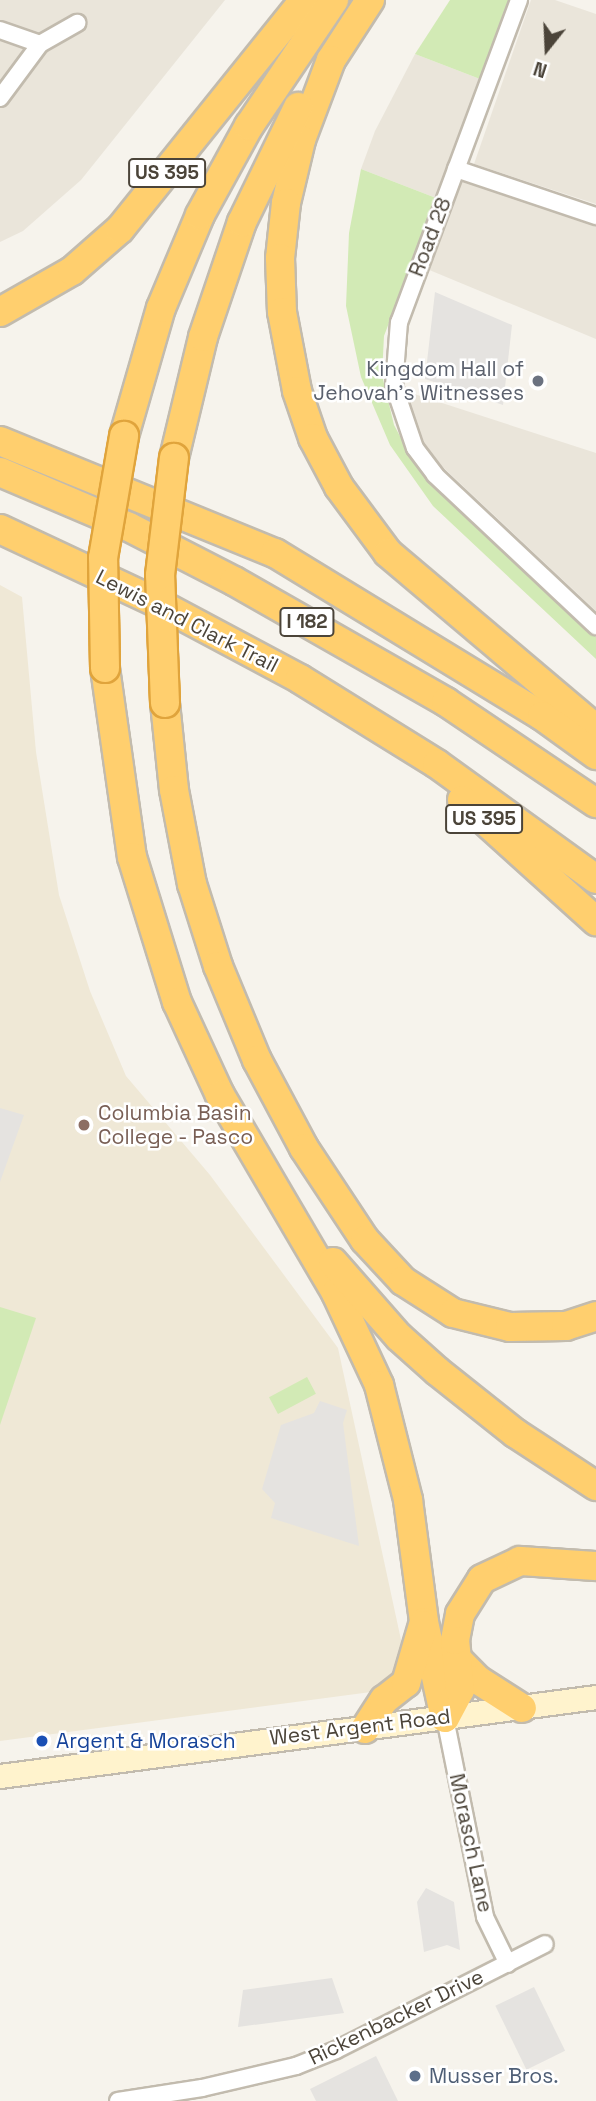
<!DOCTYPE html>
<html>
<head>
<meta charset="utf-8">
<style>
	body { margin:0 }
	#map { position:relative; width:596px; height:2101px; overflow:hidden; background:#f6f3ec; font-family:"Space Grotesk",sans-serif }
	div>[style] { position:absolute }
	.residential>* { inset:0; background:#eae5da }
	.education>* { inset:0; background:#efe8d6 }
	.green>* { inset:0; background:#d2eab5; transform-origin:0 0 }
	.parking>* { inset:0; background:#e5e3e0; transform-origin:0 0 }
	.roads { filter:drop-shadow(2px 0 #c2bbae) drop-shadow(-2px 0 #c2bbae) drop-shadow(0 2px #c2bbae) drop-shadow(0 -2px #c2bbae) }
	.street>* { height:16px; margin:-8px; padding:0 8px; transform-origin:8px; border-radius:8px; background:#fff }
	.secondary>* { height:23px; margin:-11.5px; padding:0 11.5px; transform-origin:11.5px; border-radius:11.5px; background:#fff3cd }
	.highway>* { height:28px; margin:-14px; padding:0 14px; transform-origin:14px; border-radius:14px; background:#ffcf6e }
	.bridges { filter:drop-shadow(2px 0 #e0a43c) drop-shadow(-2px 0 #e0a43c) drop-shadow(0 2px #e0a43c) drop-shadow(0 -2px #e0a43c) }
	.highway-bridge>* { height:28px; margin:-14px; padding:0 14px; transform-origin:14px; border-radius:14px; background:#ffcf6e }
	.dots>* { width:19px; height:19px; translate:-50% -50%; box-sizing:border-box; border:4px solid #fff; border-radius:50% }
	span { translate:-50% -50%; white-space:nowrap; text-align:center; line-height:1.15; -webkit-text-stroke:5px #fff; paint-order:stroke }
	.shield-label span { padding:2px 5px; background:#fff; border:2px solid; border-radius:5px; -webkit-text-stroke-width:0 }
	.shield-label { font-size:19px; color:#4b4439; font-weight:700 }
	.street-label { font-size:21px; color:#4b4439 }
	.worship-label { font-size:21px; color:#5b616d }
	.right { translate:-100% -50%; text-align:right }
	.education-label { font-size:21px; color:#785e54 }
	.left { translate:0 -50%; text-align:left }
	.transit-label { font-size:21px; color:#164399 }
	.service-label { font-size:21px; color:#4e5e75 }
	.north { position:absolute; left:512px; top:14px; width:70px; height:70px; -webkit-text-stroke:5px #fff; paint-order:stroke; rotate:198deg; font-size:19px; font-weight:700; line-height:28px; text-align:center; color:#4b4439 }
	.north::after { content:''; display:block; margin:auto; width:24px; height:32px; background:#4b4439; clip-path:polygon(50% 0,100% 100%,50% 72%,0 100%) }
</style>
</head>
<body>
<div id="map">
	<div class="residential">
		<i style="clip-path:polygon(0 0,225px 0,81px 180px,23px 231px,0 242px)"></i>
		<i style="clip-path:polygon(531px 0,555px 0,596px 14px,596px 204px,474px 164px)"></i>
		<i style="clip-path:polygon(415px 54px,480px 79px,436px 198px,361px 169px,375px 131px)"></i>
		<i style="clip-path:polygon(461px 181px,596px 226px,596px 339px,427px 269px)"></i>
		<i style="clip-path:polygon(405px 391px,596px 453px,596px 611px,428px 453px)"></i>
	</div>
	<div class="education">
		<i style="clip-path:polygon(0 585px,22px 597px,36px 752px,59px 895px,90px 991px,126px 1076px,210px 1175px,338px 1348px,406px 1663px,371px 1692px,0 1741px)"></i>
	</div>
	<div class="green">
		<i style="clip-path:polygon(450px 0,510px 0,480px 79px,415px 54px)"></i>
		<i style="clip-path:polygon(361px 169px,436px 198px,384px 336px,382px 375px,394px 425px,414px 462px,437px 490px,596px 637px,596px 659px,433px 506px,390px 445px,361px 377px,346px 306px,349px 233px)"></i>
		<i style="clip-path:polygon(0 1307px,36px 1318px,0 1425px)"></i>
		<i style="left:307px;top:1377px;width:19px;height:43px;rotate:62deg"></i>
	</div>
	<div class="parking">
		<i style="clip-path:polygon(435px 292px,512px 325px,503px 405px,425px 379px)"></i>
		<i style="clip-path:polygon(0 1108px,24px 1115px,0 1182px)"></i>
		<i style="clip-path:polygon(320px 1401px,347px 1410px,343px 1423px,359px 1546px,271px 1518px,275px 1503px,262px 1489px,281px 1425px,314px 1413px)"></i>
		<i style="clip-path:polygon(426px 1888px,454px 1902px,460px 1950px,447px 1945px,424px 1952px,417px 1902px)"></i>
		<i style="clip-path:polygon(332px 1978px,344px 2013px,238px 2027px,243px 1990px)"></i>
		<i style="left:534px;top:1987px;width:71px;height:43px;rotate:64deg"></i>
		<i style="clip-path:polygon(376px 2056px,398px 2101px,316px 2101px,310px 2089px)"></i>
	</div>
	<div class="roads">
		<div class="street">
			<i style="left:519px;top:0;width:344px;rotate:110.4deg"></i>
			<i style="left:399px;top:322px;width:64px;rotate:94.5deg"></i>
			<i style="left:394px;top:386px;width:65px;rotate:71.3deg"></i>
			<i style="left:415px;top:448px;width:34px;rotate:53deg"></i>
			<i style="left:435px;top:475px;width:221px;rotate:43.2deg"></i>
			<i style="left:0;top:30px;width:42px;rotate:19.3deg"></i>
			<i style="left:0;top:98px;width:67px;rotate:-53.5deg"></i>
			<i style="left:40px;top:44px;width:43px;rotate:-29.6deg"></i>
			<i style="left:456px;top:169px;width:148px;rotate:18.6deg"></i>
			<i style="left:445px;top:1718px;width:203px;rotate:78.6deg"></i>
			<i style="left:485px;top:1917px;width:52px;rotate:63.9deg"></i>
			<i style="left:118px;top:2101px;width:85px;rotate:-8.8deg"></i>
			<i style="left:202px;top:2088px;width:97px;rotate:-13.2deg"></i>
			<i style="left:296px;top:2066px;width:43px;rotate:-21.8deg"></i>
			<i style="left:336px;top:2050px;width:234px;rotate:-26.9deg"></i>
		</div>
		<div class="secondary">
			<i style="left:0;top:1776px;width:601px;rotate:-7.55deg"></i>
		</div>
		<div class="highway">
			<i style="left:370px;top:0;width:72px;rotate:123deg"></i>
			<i style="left:331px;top:60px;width:85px;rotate:110.6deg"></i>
			<i style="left:301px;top:140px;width:65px;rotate:103.4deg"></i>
			<i style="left:286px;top:203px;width:55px;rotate:96.2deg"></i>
			<i style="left:280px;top:258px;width:54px;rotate:87.9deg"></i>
			<i style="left:282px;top:312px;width:80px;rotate:79.2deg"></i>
			<i style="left:297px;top:391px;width:50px;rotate:71.2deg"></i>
			<i style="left:313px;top:438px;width:55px;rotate:62deg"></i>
			<i style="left:339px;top:487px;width:82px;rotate:53.4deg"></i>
			<i style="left:388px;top:553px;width:272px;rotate:40.2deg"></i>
			<i style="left:0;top:312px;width:83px;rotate:-29.7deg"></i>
			<i style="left:72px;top:271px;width:64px;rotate:-41.2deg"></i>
			<i style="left:120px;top:229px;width:294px;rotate:-51.2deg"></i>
			<i style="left:124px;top:436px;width:133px;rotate:-73.9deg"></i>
			<i style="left:161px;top:308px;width:101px;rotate:-67.2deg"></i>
			<i style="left:200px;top:215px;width:102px;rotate:-61.2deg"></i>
			<i style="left:249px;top:126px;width:152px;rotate:-56deg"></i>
			<i style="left:0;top:441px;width:297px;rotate:22.2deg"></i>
			<i style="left:275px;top:553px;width:313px;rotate:31.4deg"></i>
			<i style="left:542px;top:716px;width:67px;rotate:35.8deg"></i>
			<i style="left:174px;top:458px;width:124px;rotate:-76.5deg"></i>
			<i style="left:203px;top:337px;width:121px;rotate:-71.3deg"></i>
			<i style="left:242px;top:222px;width:128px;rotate:-64deg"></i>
			<i style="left:0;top:472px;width:140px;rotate:23.1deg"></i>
			<i style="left:129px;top:527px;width:118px;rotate:27.2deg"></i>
			<i style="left:234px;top:581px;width:244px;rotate:29.7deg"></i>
			<i style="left:446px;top:702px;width:181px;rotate:34deg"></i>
			<i style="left:0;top:529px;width:172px;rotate:25.1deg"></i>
			<i style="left:156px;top:602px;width:163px;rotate:28.1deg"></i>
			<i style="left:300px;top:679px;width:161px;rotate:31.8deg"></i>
			<i style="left:437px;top:764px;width:196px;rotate:35.9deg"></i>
			<i style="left:105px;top:668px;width:191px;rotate:81.9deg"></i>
			<i style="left:132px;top:857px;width:152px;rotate:72.8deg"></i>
			<i style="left:177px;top:1002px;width:102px;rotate:65.2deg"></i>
			<i style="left:220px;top:1095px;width:229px;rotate:59.6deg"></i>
			<i style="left:336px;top:1293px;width:102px;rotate:64.9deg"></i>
			<i style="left:379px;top:1385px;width:119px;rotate:75.8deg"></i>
			<i style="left:408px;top:1500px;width:123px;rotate:82.5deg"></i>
			<i style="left:424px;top:1622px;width:98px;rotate:77.7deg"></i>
			<i style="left:165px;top:703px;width:87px;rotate:84.1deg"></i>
			<i style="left:174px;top:790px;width:96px;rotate:79.2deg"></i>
			<i style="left:192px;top:884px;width:86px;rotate:72.4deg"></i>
			<i style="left:218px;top:966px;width:102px;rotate:67.5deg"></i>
			<i style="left:257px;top:1060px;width:100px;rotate:61.9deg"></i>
			<i style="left:304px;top:1148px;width:110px;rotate:56.5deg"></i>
			<i style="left:365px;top:1240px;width:56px;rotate:47.2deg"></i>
			<i style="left:403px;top:1281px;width:59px;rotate:32.6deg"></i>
			<i style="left:453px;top:1313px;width:59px;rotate:13.8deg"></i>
			<i style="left:510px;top:1327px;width:56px;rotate:-1deg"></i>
			<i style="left:566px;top:1326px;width:32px;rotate:-18deg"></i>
			<i style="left:462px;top:800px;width:181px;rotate:42.1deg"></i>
			<i style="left:333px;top:1262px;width:100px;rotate:48.7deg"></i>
			<i style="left:399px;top:1337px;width:51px;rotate:41.8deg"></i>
			<i style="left:437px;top:1371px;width:100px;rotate:38.5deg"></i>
			<i style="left:515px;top:1433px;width:97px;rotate:33.2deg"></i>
			<i style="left:458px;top:1660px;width:28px;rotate:45deg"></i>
			<i style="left:478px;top:1680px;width:52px;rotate:32.5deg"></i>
			<i style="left:445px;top:1718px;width:32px;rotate:-62deg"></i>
			<i style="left:460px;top:1690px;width:50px;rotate:-95.7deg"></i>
			<i style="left:455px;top:1640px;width:26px;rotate:-79deg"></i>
			<i style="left:460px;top:1614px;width:41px;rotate:-57.8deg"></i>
			<i style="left:482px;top:1579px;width:42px;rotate:-25.3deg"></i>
			<i style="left:520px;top:1561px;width:76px;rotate:3.8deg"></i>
			<i style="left:365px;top:1729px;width:35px;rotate:-57deg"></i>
			<i style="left:384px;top:1700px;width:28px;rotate:-38deg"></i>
			<i style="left:406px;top:1683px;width:60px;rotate:-73.7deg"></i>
		</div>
	</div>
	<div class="bridges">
		<div class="highway-bridge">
			<i style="left:105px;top:668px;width:110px;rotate:-91deg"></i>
			<i style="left:103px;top:558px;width:124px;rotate:-80.2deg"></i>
			<i style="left:165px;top:703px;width:128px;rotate:-92.2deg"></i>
			<i style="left:160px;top:575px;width:118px;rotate:-83.2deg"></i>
		</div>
	</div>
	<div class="dots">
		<i style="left:538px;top:381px;background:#6b7280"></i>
		<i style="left:84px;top:1125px;background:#8d6e63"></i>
		<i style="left:42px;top:1741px;background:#1a4fb4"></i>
		<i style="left:415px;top:2076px;background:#5c6f8a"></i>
	</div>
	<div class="shield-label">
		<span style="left:167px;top:173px">US 395</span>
		<span style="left:307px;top:622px">I 182</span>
		<span style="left:484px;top:819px">US 395</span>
	</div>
	<div class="street-label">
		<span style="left:430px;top:237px;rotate:-69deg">Road 28</span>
		<span style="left:187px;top:621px;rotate:27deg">Lewis and Clark Trail</span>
		<span style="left:360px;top:1727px;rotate:-7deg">West Argent Road</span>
		<span style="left:471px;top:1843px;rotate:78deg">Morasch Lane</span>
		<span style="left:396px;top:2017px;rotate:-26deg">Rickenbacker Drive</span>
	</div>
	<div class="worship-label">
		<span class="right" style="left:524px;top:381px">Kingdom Hall of<br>Jehovah's Witnesses</span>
	</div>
	<div class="education-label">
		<span class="left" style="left:98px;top:1125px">Columbia Basin<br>College - Pasco</span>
	</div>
	<div class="transit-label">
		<span class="left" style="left:56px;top:1741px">Argent &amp; Morasch</span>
	</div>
	<div class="service-label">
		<span class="left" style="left:429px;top:2076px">Musser Bros.</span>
	</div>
	<div class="north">N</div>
</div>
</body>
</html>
